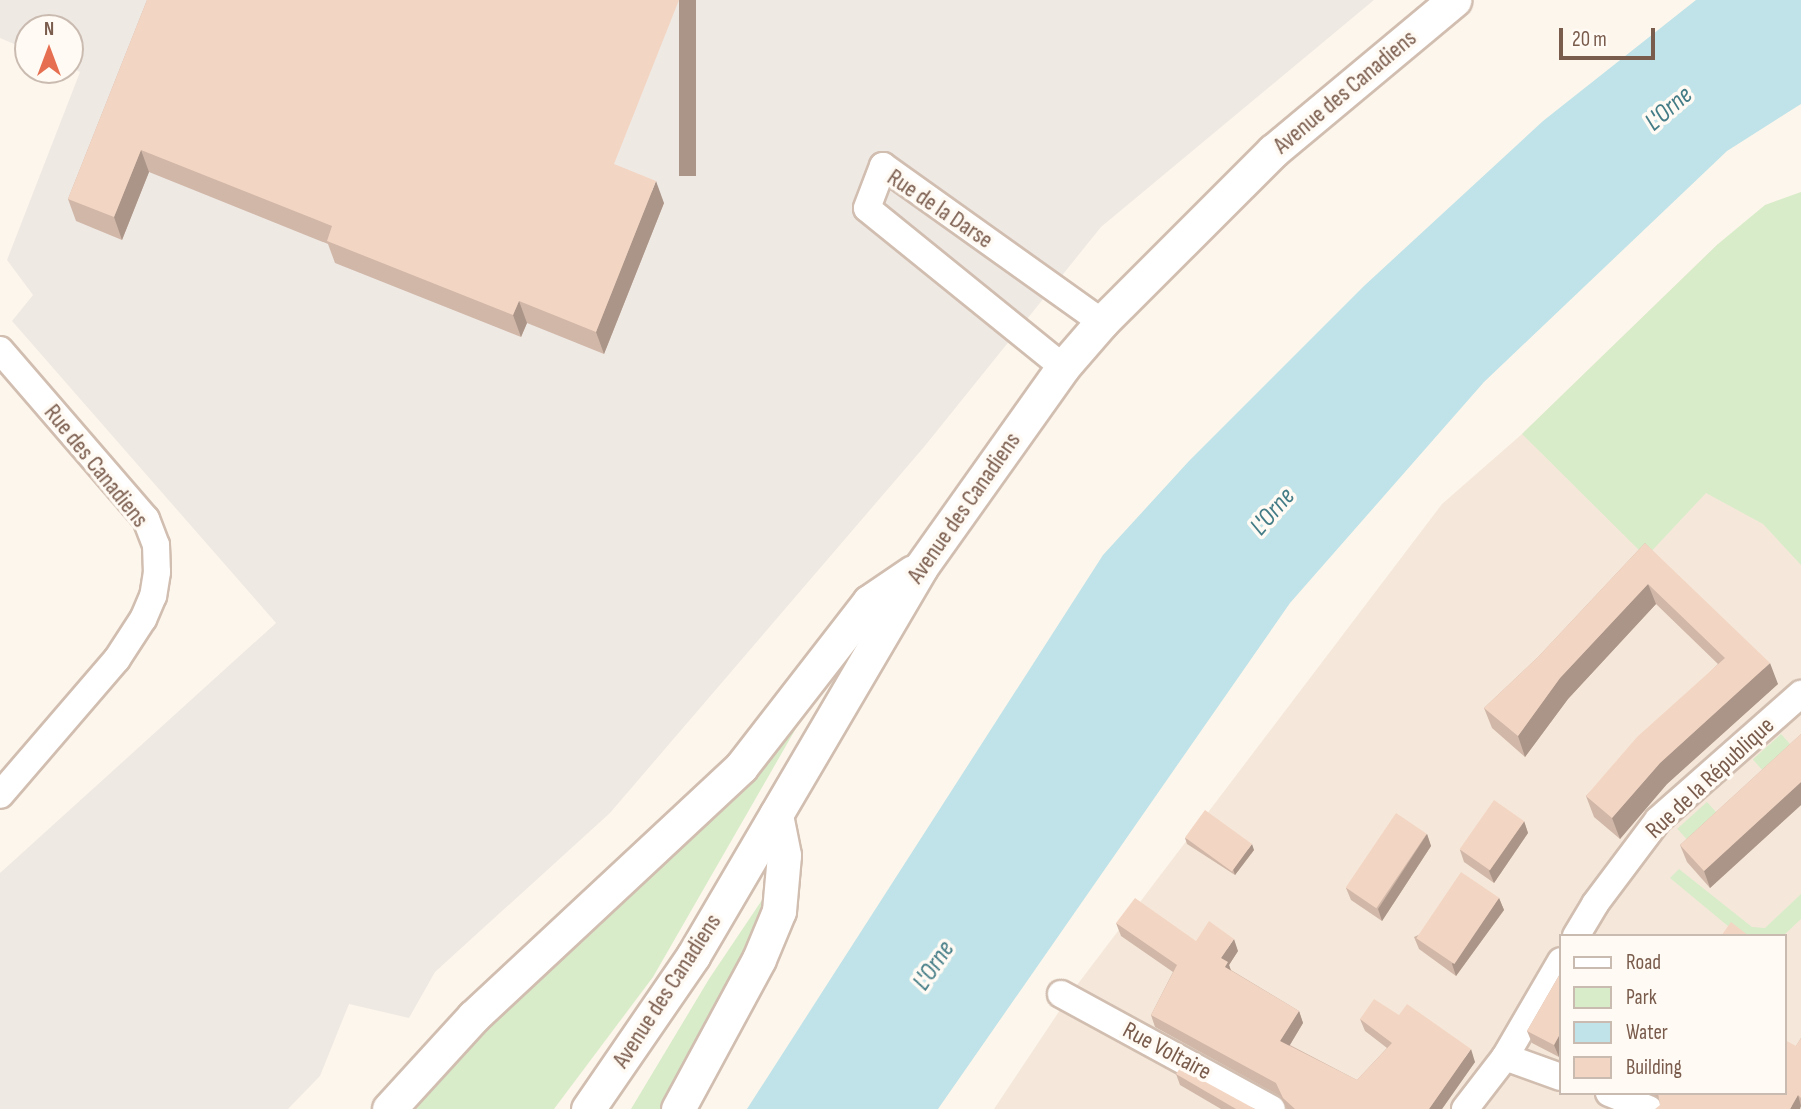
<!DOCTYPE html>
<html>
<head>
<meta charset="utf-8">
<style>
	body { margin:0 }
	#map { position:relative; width:1801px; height:1109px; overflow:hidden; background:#fdf6ec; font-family:"Sofia Sans Condensed",sans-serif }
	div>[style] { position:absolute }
	.residential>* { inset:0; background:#f5e8da }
	.industrial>* { inset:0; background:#efe9e4 }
	.green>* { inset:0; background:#d8ecc9; transform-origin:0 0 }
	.water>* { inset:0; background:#bfe3e8 }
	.roads { filter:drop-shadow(2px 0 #d1beb0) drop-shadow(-2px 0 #d1beb0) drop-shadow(0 2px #d1beb0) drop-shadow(0 -2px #d1beb0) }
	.minor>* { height:26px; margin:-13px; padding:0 13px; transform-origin:13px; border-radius:13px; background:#fff }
	.tertiary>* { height:33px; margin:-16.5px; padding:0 16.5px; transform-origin:16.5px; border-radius:16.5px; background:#fff }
	.wall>* { inset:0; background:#d1b7a8 }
	.shaded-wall>* { inset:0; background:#aa9588; transform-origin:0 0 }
	.building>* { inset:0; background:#f3d5c3; transform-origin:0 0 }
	span { translate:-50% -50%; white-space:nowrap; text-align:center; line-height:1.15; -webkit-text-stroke:7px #fffaf3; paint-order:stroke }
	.street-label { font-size:24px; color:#7a5c4d }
	.water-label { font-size:26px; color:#437c86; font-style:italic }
	.legend { position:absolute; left:1559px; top:934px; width:228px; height:161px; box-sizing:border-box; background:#fffaf3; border:2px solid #cabbb1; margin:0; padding:9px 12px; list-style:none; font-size:21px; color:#7a5c4d }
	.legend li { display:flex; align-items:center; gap:14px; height:35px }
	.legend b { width:35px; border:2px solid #cabbb1 }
	.north { position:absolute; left:14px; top:14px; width:70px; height:70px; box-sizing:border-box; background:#fffaf3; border:2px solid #cabbb1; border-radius:50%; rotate:0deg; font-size:19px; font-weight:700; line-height:28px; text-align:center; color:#7a5c4d }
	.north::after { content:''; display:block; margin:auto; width:24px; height:32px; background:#e76f51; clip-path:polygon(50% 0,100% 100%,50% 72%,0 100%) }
	.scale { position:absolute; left:1559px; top:28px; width:96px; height:32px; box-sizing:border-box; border:4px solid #7a5c4d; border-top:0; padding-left:9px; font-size:21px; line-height:24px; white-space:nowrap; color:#7a5c4d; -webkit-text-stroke:5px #fffaf3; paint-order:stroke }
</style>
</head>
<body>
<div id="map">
	<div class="residential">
		<i style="clip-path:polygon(evenodd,1801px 232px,1801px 1109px,994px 1109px,1074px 989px,1442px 504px,1522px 434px,1718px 244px,1801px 232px,1561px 936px,1785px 936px,1785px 1093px,1561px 1093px,1561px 936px)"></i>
	</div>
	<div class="industrial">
		<i style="clip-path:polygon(0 0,1374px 0,1101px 227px,924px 447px,610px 813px,435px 972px,409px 1018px,349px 1004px,320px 1076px,288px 1109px,0 1109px,0 873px,276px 623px,12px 321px,33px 295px,7px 260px,80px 72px,70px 67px,70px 28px,28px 28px,28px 50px,0 38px)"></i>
	</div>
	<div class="green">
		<i style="clip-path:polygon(1801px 192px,1801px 565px,1763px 524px,1706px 493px,1646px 557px,1522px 434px,1718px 244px,1765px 205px)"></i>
		<i style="clip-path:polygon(810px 704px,653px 977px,554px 1109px,409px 1109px,510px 1006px,647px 874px)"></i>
		<i style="left:1781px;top:734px;width:30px;height:38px;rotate:48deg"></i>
		<i style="left:1707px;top:802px;width:31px;height:40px;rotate:48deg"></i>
		<i style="clip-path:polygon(1679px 869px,1752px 927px,1765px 928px,1801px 894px,1801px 919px,1783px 936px,1740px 936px,1670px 878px)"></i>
		<i style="clip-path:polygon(766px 894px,763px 918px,665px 1109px,631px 1109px,709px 979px)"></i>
	</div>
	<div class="water">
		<i style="clip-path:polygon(1696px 0,1801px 0,1801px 104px,1727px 151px,1484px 382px,1290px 603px,938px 1109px,747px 1109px,1103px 555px,1189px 461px,1364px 286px,1543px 121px)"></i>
	</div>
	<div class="roads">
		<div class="minor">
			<i style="left:0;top:350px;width:223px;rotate:49.2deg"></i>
			<i style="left:146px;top:519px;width:28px;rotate:69deg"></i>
			<i style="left:156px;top:545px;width:27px;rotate:88deg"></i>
			<i style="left:157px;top:572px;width:24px;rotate:99deg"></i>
			<i style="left:153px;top:596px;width:25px;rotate:113deg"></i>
			<i style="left:143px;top:619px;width:48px;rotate:123deg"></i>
			<i style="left:117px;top:659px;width:179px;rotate:130.7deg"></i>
			<i style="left:1063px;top:367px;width:252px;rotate:-141deg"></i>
			<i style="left:867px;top:208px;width:45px;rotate:-69.1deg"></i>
			<i style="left:883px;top:166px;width:269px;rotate:35.5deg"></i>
			<i style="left:1576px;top:936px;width:37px;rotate:-59deg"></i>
			<i style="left:1595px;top:904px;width:105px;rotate:-53.1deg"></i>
			<i style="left:1658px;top:820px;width:191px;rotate:-41.4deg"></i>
			<i style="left:1061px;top:994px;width:240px;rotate:28.6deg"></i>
			<i style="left:1505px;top:1057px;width:59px;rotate:19.7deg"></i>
			<i style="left:1609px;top:1093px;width:43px;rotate:21.8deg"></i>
			<i style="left:1465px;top:1109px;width:66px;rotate:-52.4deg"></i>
			<i style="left:1505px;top:1057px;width:111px;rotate:-59.7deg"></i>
		</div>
		<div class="tertiary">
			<i style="left:389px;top:1109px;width:125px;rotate:-47.6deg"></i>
			<i style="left:473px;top:1017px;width:367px;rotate:-43deg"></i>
			<i style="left:741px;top:767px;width:209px;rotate:-52.2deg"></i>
			<i style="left:869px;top:602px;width:53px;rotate:-34.3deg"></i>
			<i style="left:588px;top:1109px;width:186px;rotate:-55.5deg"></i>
			<i style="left:693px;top:956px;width:451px;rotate:-59.6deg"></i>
			<i style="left:921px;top:567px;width:245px;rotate:-54.6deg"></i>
			<i style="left:1063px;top:367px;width:60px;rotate:-49.1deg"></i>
			<i style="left:1102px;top:322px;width:242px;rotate:-45deg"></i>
			<i style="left:1273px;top:151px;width:236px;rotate:-39.8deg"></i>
			<i style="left:678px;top:1109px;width:170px;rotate:-61.6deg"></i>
			<i style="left:759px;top:959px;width:52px;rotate:-67.4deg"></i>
			<i style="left:779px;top:911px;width:56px;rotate:-84.9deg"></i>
			<i style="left:784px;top:855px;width:41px;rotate:-101.3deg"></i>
		</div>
	</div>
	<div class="wall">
		<i style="clip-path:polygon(147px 0,628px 170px,664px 203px,604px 354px,527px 323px,521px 337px,335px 263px,328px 244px,149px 172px,122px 240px,76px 221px,68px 199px)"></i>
		<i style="clip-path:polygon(1645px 543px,1778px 684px,1667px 784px,1620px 839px,1594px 817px,1586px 796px,1718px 664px,1656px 604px,1568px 699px,1525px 757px,1492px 728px,1484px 708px,1538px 657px)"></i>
		<i style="clip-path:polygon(1801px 734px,1801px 805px,1710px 888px,1687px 862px,1680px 845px)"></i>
		<i style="clip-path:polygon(1524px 821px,1528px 833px,1494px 883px,1464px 862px,1460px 850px)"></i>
		<i style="clip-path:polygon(1427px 834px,1431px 846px,1382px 921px,1351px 900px,1346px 888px)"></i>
		<i style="clip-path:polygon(1185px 838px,1254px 850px,1235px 875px,1187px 844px)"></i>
		<i style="clip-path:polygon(1499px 898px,1504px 910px,1456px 976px,1419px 949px,1414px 937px)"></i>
		<i style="clip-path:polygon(1116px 923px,1238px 951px,1229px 965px,1231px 970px,1299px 1011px,1303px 1023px,1290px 1045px,1357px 1080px,1387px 1048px,1365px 1031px,1360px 1019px,1475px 1062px,1442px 1109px,1287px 1109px,1280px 1096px,1155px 1027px,1151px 1015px,1173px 972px,1121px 936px)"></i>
		<i style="clip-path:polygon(1561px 972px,1559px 1057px,1532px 1043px,1527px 1031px)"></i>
		<i style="clip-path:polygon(1801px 1038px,1801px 1106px,1660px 1105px,1659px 1098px,1653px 1094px,1785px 1093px,1796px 1046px)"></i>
		<i style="clip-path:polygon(1176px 1074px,1255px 1109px,1221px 1109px,1180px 1085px)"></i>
	</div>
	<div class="shaded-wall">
		<i style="left:679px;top:0;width:17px;height:176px"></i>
		<i style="clip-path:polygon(141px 150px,149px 172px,122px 240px,114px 217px)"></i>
		<i style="clip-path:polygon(656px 181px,664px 203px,604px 354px,596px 332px)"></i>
		<i style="clip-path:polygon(519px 301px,527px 323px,521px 337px,513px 315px)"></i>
		<i style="clip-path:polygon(1648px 584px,1656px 604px,1568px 699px,1525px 757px,1518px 736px,1560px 678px)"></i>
		<i style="clip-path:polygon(1770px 663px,1778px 684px,1667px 784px,1620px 839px,1612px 818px,1660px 763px)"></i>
		<i style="clip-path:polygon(1801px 782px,1801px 805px,1710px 888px,1704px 871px)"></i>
		<i style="clip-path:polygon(1524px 821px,1528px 833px,1494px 883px,1489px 871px)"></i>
		<i style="clip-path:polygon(1427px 834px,1431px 846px,1382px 921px,1378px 909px)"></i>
		<i style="clip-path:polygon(1252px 844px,1254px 850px,1235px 875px,1233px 869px)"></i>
		<i style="clip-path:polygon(1499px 898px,1504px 910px,1456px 976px,1452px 964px)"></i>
		<i style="clip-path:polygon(1234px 939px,1238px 951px,1229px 965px,1232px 974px,1229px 979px,1221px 958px)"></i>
		<i style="clip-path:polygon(1299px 1011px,1303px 1023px,1285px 1053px,1280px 1041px)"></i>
		<i style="clip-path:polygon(1561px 1032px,1561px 1052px,1559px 1057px,1554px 1045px)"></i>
		<i style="clip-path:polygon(1471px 1049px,1475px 1062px,1442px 1109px,1429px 1109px)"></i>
		<i style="clip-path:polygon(1798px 1095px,1801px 1106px,1800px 1109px,1790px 1109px)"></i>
	</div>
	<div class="building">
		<i style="clip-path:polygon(147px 0,679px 0,614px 164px,656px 181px,596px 332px,519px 301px,513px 315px,327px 241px,332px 226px,141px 150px,114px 217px,68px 199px)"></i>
		<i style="clip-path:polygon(1645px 543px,1770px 663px,1660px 763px,1612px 818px,1586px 796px,1637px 737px,1725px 658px,1648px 584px,1560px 678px,1518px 736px,1484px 708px,1538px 657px)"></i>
		<i style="clip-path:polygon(1801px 734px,1801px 782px,1704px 871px,1680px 845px)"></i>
		<i style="left:1494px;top:800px;width:37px;height:60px;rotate:35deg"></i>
		<i style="left:1205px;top:810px;width:58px;height:34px;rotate:36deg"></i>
		<i style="left:1396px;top:813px;width:37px;height:90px;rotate:34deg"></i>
		<i style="left:1461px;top:872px;width:46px;height:80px;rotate:34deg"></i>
		<i style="clip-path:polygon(1135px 898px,1196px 941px,1209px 921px,1234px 939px,1221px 958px,1228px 962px,1225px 967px,1299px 1011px,1280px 1041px,1357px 1080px,1392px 1043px,1360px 1019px,1374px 999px,1399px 1015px,1407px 1004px,1471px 1049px,1429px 1109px,1295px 1109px,1283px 1098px,1276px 1083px,1151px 1015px,1177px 965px,1116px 923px)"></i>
		<i style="clip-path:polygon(1731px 922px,1749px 936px,1721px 936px)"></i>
		<i style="clip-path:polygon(1561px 972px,1561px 1032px,1554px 1045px,1527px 1031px)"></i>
		<i style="clip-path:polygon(1801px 1038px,1801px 1098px,1798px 1095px,1790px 1109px,1655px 1109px,1660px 1105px,1658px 1093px,1785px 1093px,1785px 1040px,1796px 1046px)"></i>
		<i style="clip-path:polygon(1180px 1068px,1255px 1109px,1236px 1109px,1176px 1074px)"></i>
	</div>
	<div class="street-label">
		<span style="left:1345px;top:92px;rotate:-40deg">Avenue des Canadiens</span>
		<span style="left:940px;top:209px;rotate:34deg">Rue de la Darse</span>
		<span style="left:96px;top:466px;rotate:51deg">Rue des Canadiens</span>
		<span style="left:964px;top:508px;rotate:-55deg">Avenue des Canadiens</span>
		<span style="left:1710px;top:778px;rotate:-43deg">Rue de la République</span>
		<span style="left:667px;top:991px;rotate:-57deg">Avenue des Canadiens</span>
		<span style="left:1167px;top:1051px;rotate:28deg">Rue Voltaire</span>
	</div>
	<div class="water-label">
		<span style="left:1669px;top:109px;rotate:-41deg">L'Orne</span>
		<span style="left:1273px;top:512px;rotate:-49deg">L'Orne</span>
		<span style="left:934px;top:966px;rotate:-56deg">L'Orne</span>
	</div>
	<ul class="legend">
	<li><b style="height:9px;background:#fff"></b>Road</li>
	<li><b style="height:19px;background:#d8ecc9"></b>Park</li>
	<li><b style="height:19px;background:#bfe3e8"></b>Water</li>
	<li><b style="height:19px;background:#f3d5c3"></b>Building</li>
	</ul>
	<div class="north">N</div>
	<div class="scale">20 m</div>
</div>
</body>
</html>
